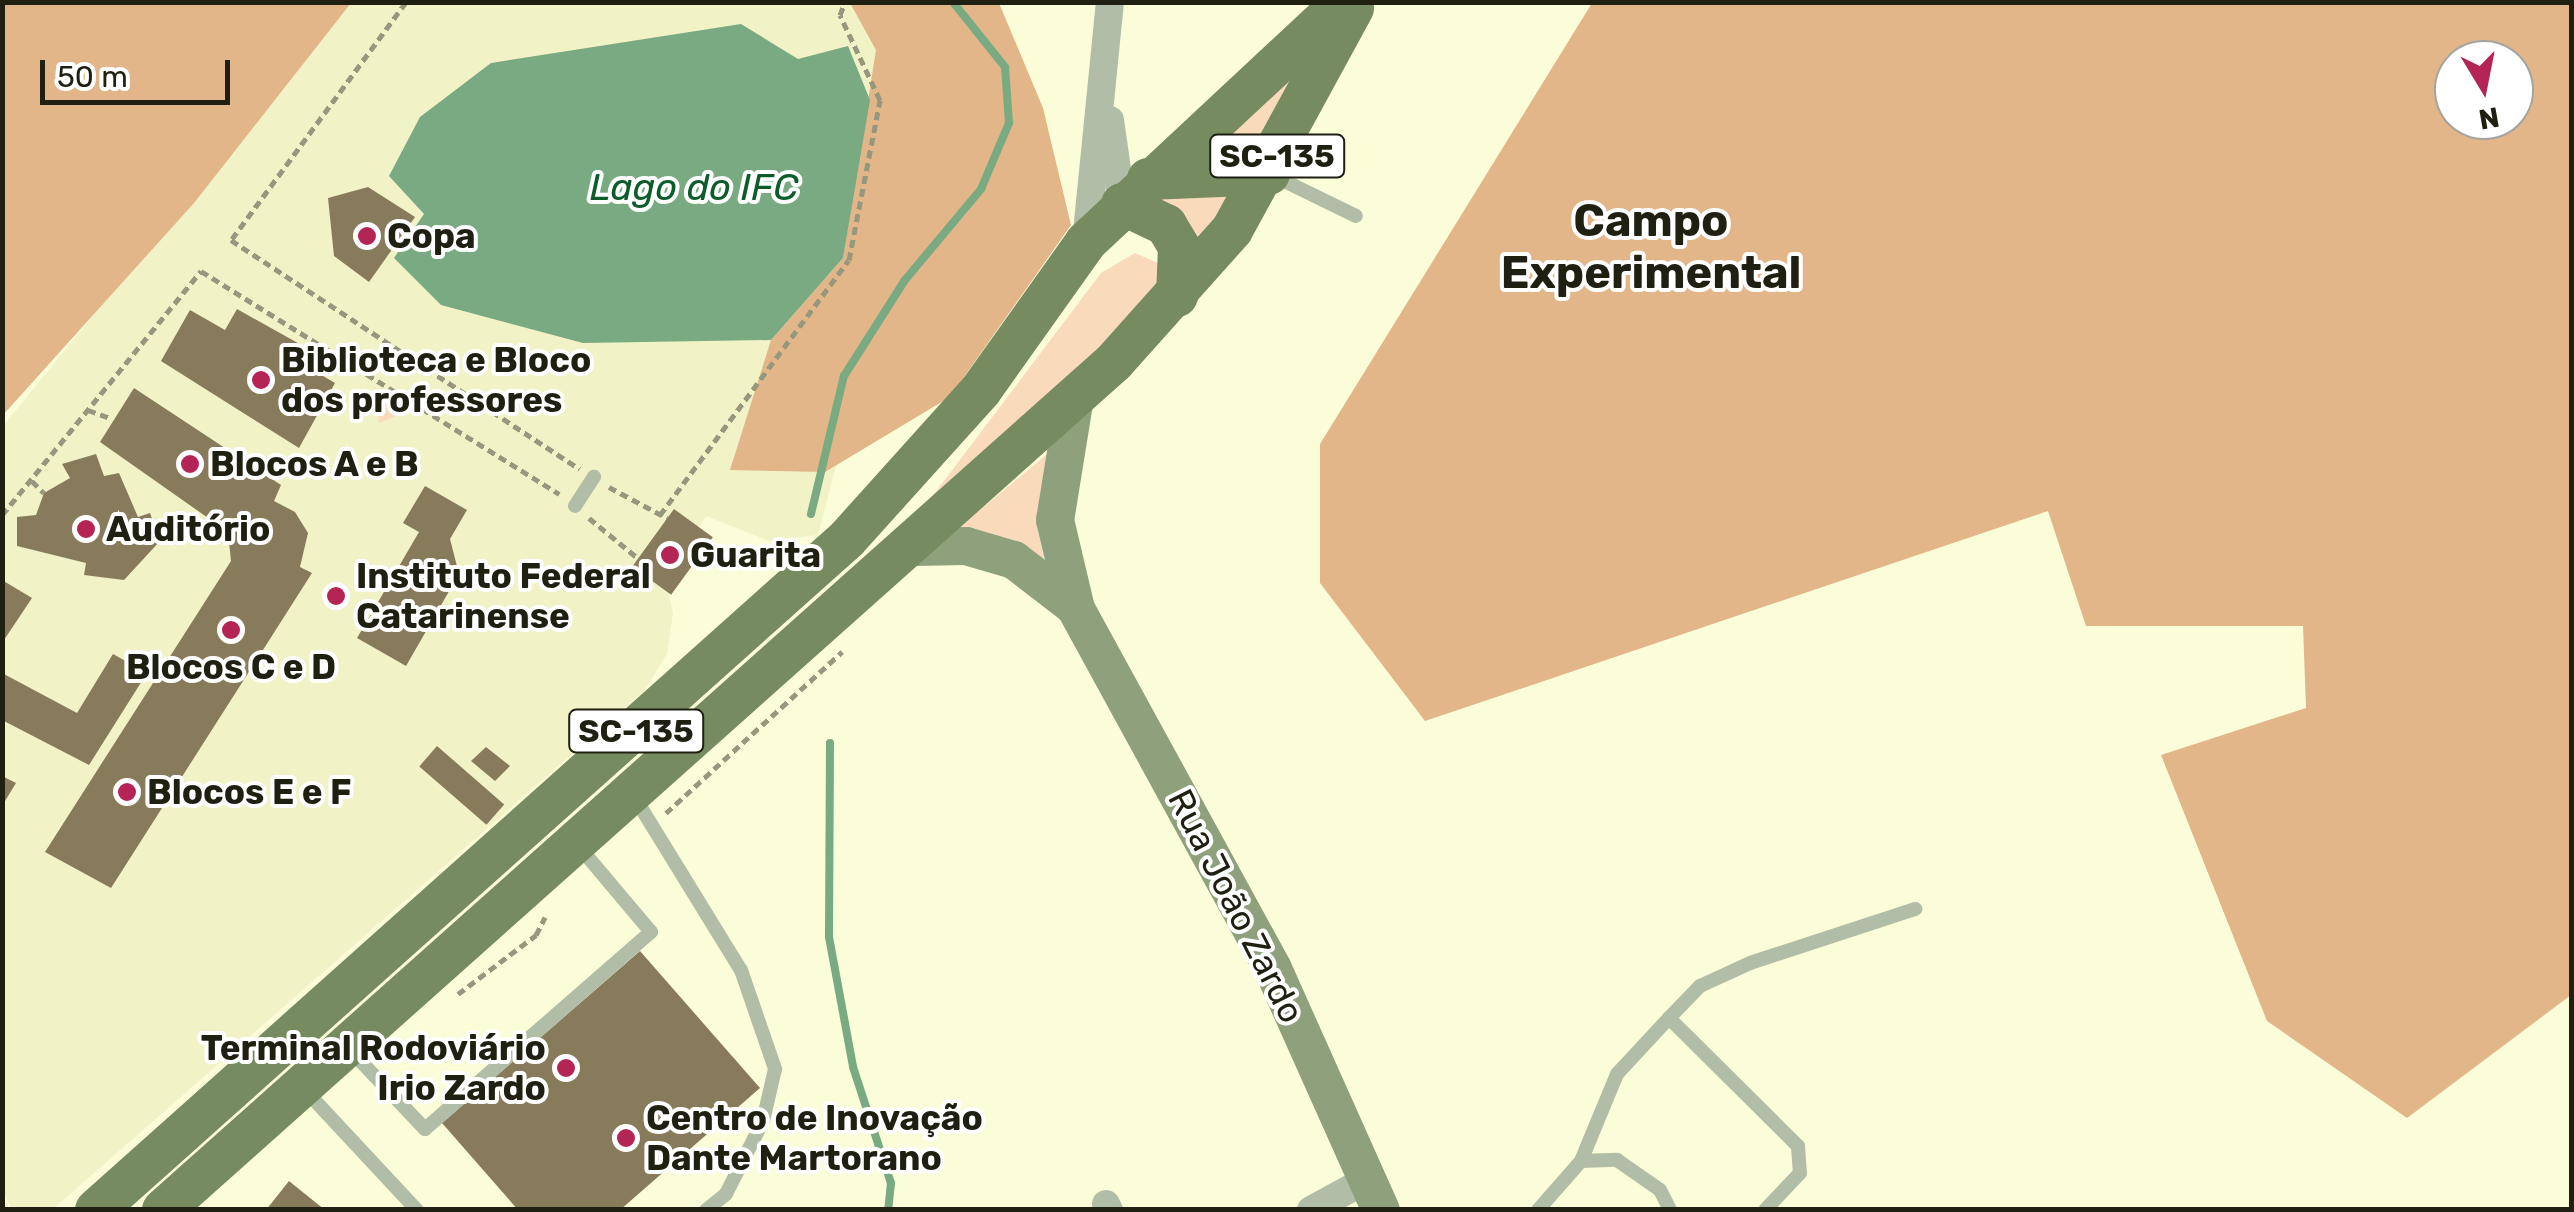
<!DOCTYPE html>
<html>
<head>
<meta charset="utf-8">
<style>
	body { margin:0 }
	#map { position:relative; width:2574px; height:1212px; overflow:hidden; background:#fbfdd8; font-family:Rubik,sans-serif }
	div>[style] { position:absolute }
	.built>* { inset:0; background:#f1f2c5 }
	.green>* { inset:0; background:#f9dbbc }
	.forest>* { inset:0; background:#e2b688 }
	.water>* { inset:0; background:#79aa81 }
	.stream>* { height:8px; margin:-4px; padding:0 4px; transform-origin:4px; border-radius:4px; background:#79aa81 }
	.building>* { inset:0; background:#887b5c; transform-origin:0 0 }
	.path>* { height:5px; margin-top:-2.5px; transform-origin:0; background:repeating-linear-gradient(90deg,#96977d 0 8px,transparent 0 13px) }
	.lane>* { height:14px; margin:-7px; padding:0 7px; transform-origin:7px; border-radius:7px; background:#b1bda6 }
	.street>* { height:28px; margin:-14px; padding:0 14px; transform-origin:14px; border-radius:14px; background:#b1bda6 }
	.secondary>* { height:38px; margin:-19px; padding:0 19px; transform-origin:19px; border-radius:19px; background:#8fa07d }
	.primary>* { height:42px; margin:-21px; padding:0 21px; transform-origin:21px; border-radius:21px; background:#768b5f }
	.dots>* { width:28px; height:28px; translate:-50% -50%; box-sizing:border-box; border:5px solid #fff; border-radius:50% }
	span { translate:-50% -50%; white-space:nowrap; text-align:center; line-height:1.15; -webkit-text-stroke:8px #fff; paint-order:stroke }
	.shield-label span { padding:2px 8px; background:#fff; border:2px solid; border-radius:8px; -webkit-text-stroke-width:0 }
	.shield-label { font-size:32px; color:#1f1f12; font-weight:700 }
	.poi-label { font-size:35px; color:#1f1f12; font-weight:700 }
	.left { translate:0 -50%; text-align:left }
	.right { translate:-100% -50%; text-align:right }
	.street-label { font-size:35px; color:#1f1f12 }
	.water-label { font-size:38px; color:#0e5c29; font-style:italic }
	.district-label { font-size:45px; color:#1f1f12; font-weight:700 }
	.frame { position:absolute; inset:0; border:5px solid #1f1f12; pointer-events:none }
	.north { position:absolute; left:2434px; top:40px; width:100px; height:100px; box-sizing:border-box; background:#fff; border:2px solid #a5a5a0; border-radius:50%; rotate:170deg; font-size:28px; font-weight:700; line-height:40px; text-align:center; color:#1f1f12 }
	.north::after { content:''; display:block; margin:auto; width:35px; height:45px; background:#b42555; clip-path:polygon(50% 0,100% 100%,50% 72%,0 100%) }
	.scale { position:absolute; left:40px; top:60px; width:190px; height:45px; box-sizing:border-box; border:5px solid #1f1f12; border-top:0; padding-left:12px; font-size:30px; line-height:35px; white-space:nowrap; color:#1f1f12; -webkit-text-stroke:8px #fff; paint-order:stroke }
</style>
</head>
<body>
<div id="map">
	<div class="built">
		<i style="clip-path:polygon(348px 3px,884px 3px,920px 145px,818px 535px,769px 541px,706px 516px,665px 578px,673px 613px,667px 654px,644px 691px,53px 1209px,12px 1209px,3px 1192px,3px 426px)"></i>
	</div>
	<div class="green">
		<i style="clip-path:polygon(1317px 49px,1265px 163px,1201px 152px)"></i>
		<i style="clip-path:polygon(1248px 183px,1202px 262px,1148px 207px,1169px 196px)"></i>
		<i style="clip-path:polygon(1135px 253px,1165px 266px,1169px 295px,922px 510px,1101px 273px)"></i>
		<i style="clip-path:polygon(374px 387px,415px 408px,379px 423px)"></i>
		<i style="clip-path:polygon(1052px 450px,1036px 522px,1045px 562px,1004px 538px,951px 534px)"></i>
	</div>
	<div class="forest">
		<i style="clip-path:polygon(3px 2px,351px 3px,194px 203px,3px 415px)"></i>
		<i style="clip-path:polygon(850px 3px,999px 3px,1043px 108px,1071px 225px,950px 397px,825px 472px,730px 470px,771px 340px,843px 258px,876px 50px)"></i>
		<i style="clip-path:polygon(evenodd,1592px 3px,2571px 3px,2571px 995px,2407px 1118px,2267px 1021px,2161px 755px,2306px 708px,2303px 626px,2086px 626px,2048px 511px,1425px 721px,1320px 583px,1320px 444px,1592px 3px,2454px 60px,2514px 60px,2514px 120px,2454px 120px,2454px 60px)"></i>
	</div>
	<div class="water">
		<i style="clip-path:polygon(741px 24px,798px 59px,848px 46px,870px 100px,843px 258px,771px 340px,583px 343px,441px 305px,394px 258px,424px 214px,389px 176px,420px 117px,491px 63px)"></i>
	</div>
	<div class="stream">
		<i style="left:811px;top:514px;width:142px;rotate:-76.6deg"></i>
		<i style="left:844px;top:376px;width:114px;rotate:-57.6deg"></i>
		<i style="left:905px;top:280px;width:119px;rotate:-50.1deg"></i>
		<i style="left:981px;top:189px;width:72px;rotate:-67deg"></i>
		<i style="left:1009px;top:123px;width:56px;rotate:-94.1deg"></i>
		<i style="left:1005px;top:67px;width:83px;rotate:-128.7deg"></i>
		<i style="left:830px;top:743px;width:194px;rotate:90.3deg"></i>
		<i style="left:829px;top:937px;width:132px;rotate:79.5deg"></i>
		<i style="left:853px;top:1067px;width:122px;rotate:71.9deg"></i>
		<i style="left:891px;top:1183px;width:27px;rotate:96deg"></i>
	</div>
	<div class="building">
		<i style="clip-path:polygon(368px 187px,415px 217px,369px 282px,334px 256px,328px 198px)"></i>
		<i style="clip-path:polygon(237px 309px,321px 356px,313px 370px,335px 383px,299px 448px,161px 361px,190px 310px,225px 330px)"></i>
		<i style="clip-path:polygon(134px 388px,281px 485px,274px 501px,295px 512px,308px 533px,300px 567px,312px 573px,111px 888px,45px 852px,231px 561px,228px 532px,100px 442px)"></i>
		<i style="clip-path:polygon(96px 454px,104px 476px,119px 473px,138px 517px,150px 513px,160px 541px,124px 580px,84px 575px,86px 563px,17px 546px,17px 517px,36px 515px,44px 493px,70px 478px,62px 464px)"></i>
		<i style="clip-path:polygon(425px 486px,467px 510px,450px 539px,459px 574px,406px 666px,357px 638px,419px 532px,403px 523px)"></i>
		<i style="left:674px;top:509px;width:48px;height:71px;rotate:36deg"></i>
		<i style="clip-path:polygon(2px 580px,32px 598px,2px 643px)"></i>
		<i style="clip-path:polygon(113px 654px,147px 673px,89px 765px,2px 720px,2px 673px,77px 713px)"></i>
		<i style="left:437px;top:746px;width:89px;height:27px;rotate:41deg"></i>
		<i style="clip-path:polygon(486px 747px,510px 766px,495px 781px,471px 761px)"></i>
		<i style="clip-path:polygon(2px 776px,16px 783px,2px 806px)"></i>
		<i style="clip-path:polygon(640px 951px,760px 1088px,620px 1210px,518px 1210px,442px 1123px)"></i>
		<i style="clip-path:polygon(289px 1181px,325px 1210px,266px 1210px)"></i>
	</div>
	<div class="path">
		<i style="left:406px;top:2px;width:295px;rotate:126.3deg"></i>
		<i style="left:231px;top:240px;width:417px;rotate:33.3deg"></i>
		<i style="left:88px;top:410px;width:23px;rotate:20deg"></i>
		<i style="left:32px;top:481px;width:17px;rotate:45deg"></i>
		<i style="left:609px;top:487px;width:66px;rotate:28.1deg"></i>
		<i style="left:2px;top:515px;width:315px;rotate:-50.8deg"></i>
		<i style="left:201px;top:271px;width:422px;rotate:31.9deg"></i>
		<i style="left:660px;top:515px;width:317px;rotate:-53.5deg"></i>
		<i style="left:849px;top:260px;width:163px;rotate:-79deg"></i>
		<i style="left:880px;top:100px;width:94px;rotate:-115.2deg"></i>
		<i style="left:840px;top:15px;width:14px;rotate:-69deg"></i>
		<i style="left:589px;top:518px;width:65px;rotate:39.4deg"></i>
		<i style="left:666px;top:813px;width:239px;rotate:-42.5deg"></i>
		<i style="left:458px;top:994px;width:98px;rotate:-37.1deg"></i>
		<i style="left:536px;top:935px;width:20px;rotate:-63deg"></i>
	</div>
	<div class="lane">
		<i style="left:1274px;top:176px;width:91px;rotate:26deg"></i>
		<i style="left:575px;top:506px;width:35px;rotate:-57deg"></i>
		<i style="left:635px;top:798px;width:202px;rotate:58.4deg"></i>
		<i style="left:741px;top:970px;width:105px;rotate:71deg"></i>
		<i style="left:775px;top:1069px;width:53px;rotate:103deg"></i>
		<i style="left:763px;top:1121px;width:82px;rotate:116.9deg"></i>
		<i style="left:726px;top:1194px;width:26px;rotate:141deg"></i>
		<i style="left:1669px;top:1018px;width:45px;rotate:-45.9deg"></i>
		<i style="left:1700px;top:986px;width:55px;rotate:-24.7deg"></i>
		<i style="left:1750px;top:963px;width:174px;rotate:-18.1deg"></i>
		<i style="left:350px;top:1050px;width:109px;rotate:46.5deg"></i>
		<i style="left:425px;top:1129px;width:300px;rotate:-41.1deg"></i>
		<i style="left:651px;top:932px;width:115px;rotate:-130.1deg"></i>
		<i style="left:305px;top:1090px;width:164px;rotate:47deg"></i>
		<i style="left:1581px;top:1161px;width:94px;rotate:-67.5deg"></i>
		<i style="left:1617px;top:1074px;width:76px;rotate:-47.1deg"></i>
		<i style="left:1669px;top:1018px;width:182px;rotate:44.8deg"></i>
		<i style="left:1798px;top:1146px;width:27px;rotate:86deg"></i>
		<i style="left:1800px;top:1173px;width:51px;rotate:133.4deg"></i>
		<i style="left:1538px;top:1210px;width:65px;rotate:-48.7deg"></i>
		<i style="left:1581px;top:1161px;width:36px;rotate:-2deg"></i>
		<i style="left:1617px;top:1160px;width:52px;rotate:34.9deg"></i>
		<i style="left:1660px;top:1190px;width:22px;rotate:63deg"></i>
	</div>
	<div class="street">
		<i style="left:1110px;top:120px;width:85px;rotate:81.9deg"></i>
		<i style="left:1086px;top:242px;width:241px;rotate:-84.3deg"></i>
		<i style="left:1106px;top:1204px;width:7px;rotate:63deg"></i>
		<i style="left:1311px;top:1210px;width:63px;rotate:-28.6deg"></i>
	</div>
	<div class="secondary">
		<i style="left:1075px;top:397px;width:125px;rotate:99.2deg"></i>
		<i style="left:1055px;top:520px;width:91px;rotate:76.7deg"></i>
		<i style="left:1076px;top:609px;width:410px;rotate:61.3deg"></i>
		<i style="left:1273px;top:969px;width:264px;rotate:65.9deg"></i>
		<i style="left:915px;top:547px;width:51px;rotate:-1.1deg"></i>
		<i style="left:966px;top:546px;width:50px;rotate:16.3deg"></i>
		<i style="left:1014px;top:560px;width:77px;rotate:37.6deg"></i>
	</div>
	<div class="primary">
		<i style="left:1148px;top:179px;width:121px;rotate:-2.4deg"></i>
		<i style="left:1122px;top:204px;width:49px;rotate:25.5deg"></i>
		<i style="left:1166px;top:225px;width:26px;rotate:59deg"></i>
		<i style="left:1179px;top:247px;width:49px;rotate:92.3deg"></i>
		<i style="left:96px;top:1210px;width:1007px;rotate:-41.78deg"></i>
		<i style="left:847px;top:539px;width:200px;rotate:-48deg"></i>
		<i style="left:981px;top:390px;width:181px;rotate:-54.6deg"></i>
		<i style="left:1086px;top:242px;width:352px;rotate:-43deg"></i>
		<i style="left:163px;top:1210px;width:1274px;rotate:-41.72deg"></i>
		<i style="left:1114px;top:362px;width:177px;rotate:-48.2deg"></i>
		<i style="left:1232px;top:230px;width:253px;rotate:-61.4deg"></i>
	</div>
	<div class="dots">
		<i style="left:367px;top:236px;background:#b42555"></i>
		<i style="left:261px;top:380px;background:#b42555"></i>
		<i style="left:190px;top:464px;background:#b42555"></i>
		<i style="left:86px;top:529px;background:#b42555"></i>
		<i style="left:670px;top:555px;background:#b42555"></i>
		<i style="left:336px;top:596px;background:#b42555"></i>
		<i style="left:231px;top:630px;background:#b42555"></i>
		<i style="left:127px;top:792px;background:#b42555"></i>
		<i style="left:566px;top:1068px;background:#b42555"></i>
		<i style="left:626px;top:1138px;background:#b42555"></i>
	</div>
	<div class="shield-label">
		<span style="left:1277px;top:156px">SC-135</span>
		<span style="left:636px;top:731px">SC-135</span>
	</div>
	<div class="poi-label">
		<span class="left" style="left:387px;top:236px">Copa</span>
		<span class="left" style="left:281px;top:380px">Biblioteca e Bloco<br>dos professores</span>
		<span class="left" style="left:210px;top:464px">Blocos A e B</span>
		<span class="left" style="left:106px;top:529px">Auditório</span>
		<span class="left" style="left:690px;top:555px">Guarita</span>
		<span class="left" style="left:356px;top:596px">Instituto Federal<br>Catarinense</span>
		<span style="left:231px;top:667px">Blocos C e D</span>
		<span class="left" style="left:147px;top:792px">Blocos E e F</span>
		<span class="right" style="left:546px;top:1068px">Terminal Rodoviário<br>Irio Zardo</span>
		<span class="left" style="left:646px;top:1138px">Centro de Inovação<br>Dante Martorano</span>
	</div>
	<div class="street-label">
		<span style="left:1236px;top:906px;rotate:63deg">Rua João Zardo</span>
	</div>
	<div class="water-label">
		<span style="left:694px;top:188px">Lago do IFC</span>
	</div>
	<div class="district-label">
		<span style="left:1651px;top:247px">Campo<br>Experimental</span>
	</div>
	<div class="frame"></div>
	<div class="north">N</div>
	<div class="scale">50 m</div>
</div>
</body>
</html>
